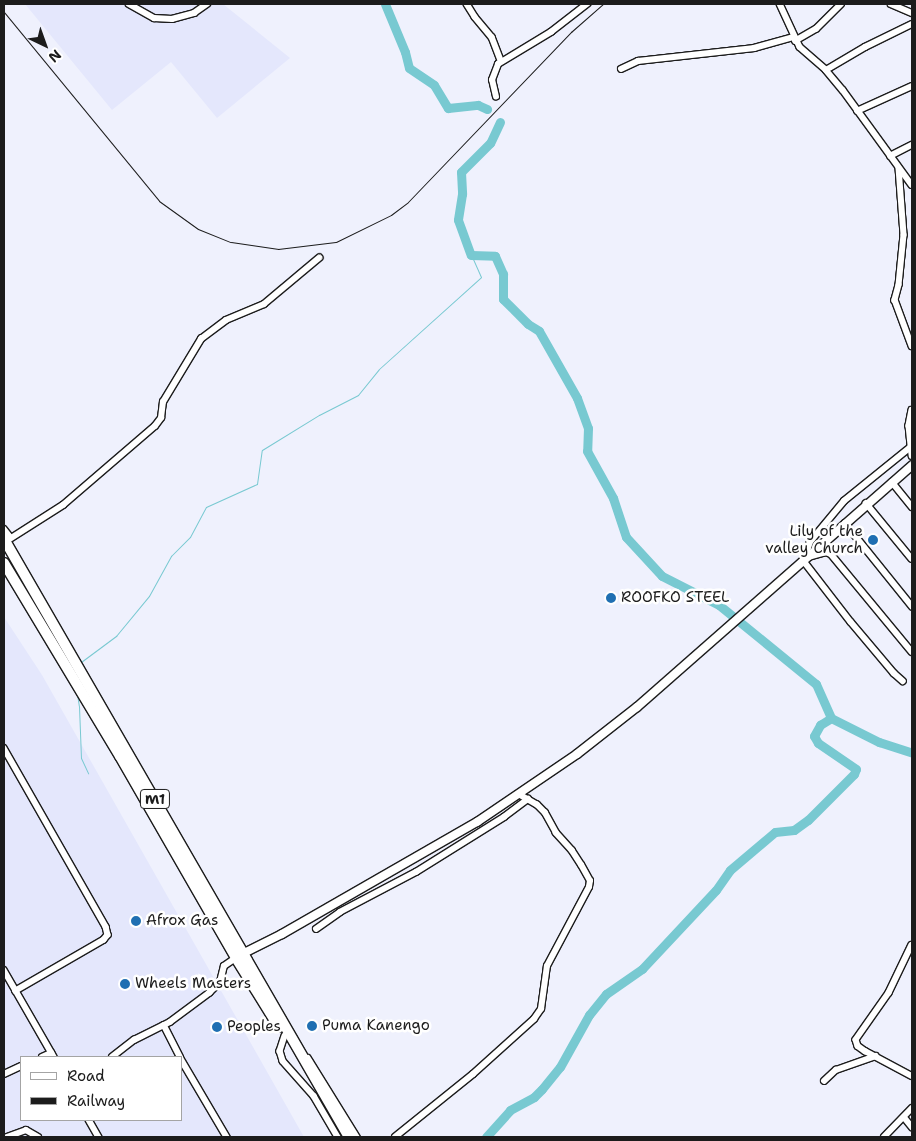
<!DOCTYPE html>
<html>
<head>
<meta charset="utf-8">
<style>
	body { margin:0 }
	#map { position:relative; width:916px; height:1141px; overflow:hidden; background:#eff1fd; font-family:"Shantell Sans",sans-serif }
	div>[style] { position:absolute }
	.built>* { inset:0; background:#e4e7fc }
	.stream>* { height:1px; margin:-0.5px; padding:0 0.5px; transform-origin:0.5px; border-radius:0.5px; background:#78c9d1 }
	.river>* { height:9px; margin:-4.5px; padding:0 4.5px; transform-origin:4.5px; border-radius:4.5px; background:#78c9d1 }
	.roads { filter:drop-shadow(1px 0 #1c1c1c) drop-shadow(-1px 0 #1c1c1c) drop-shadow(0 1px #1c1c1c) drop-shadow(0 -1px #1c1c1c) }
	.street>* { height:5.5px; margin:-2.75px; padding:0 2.75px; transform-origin:2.75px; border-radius:2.75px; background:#fff }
	.secondary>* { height:8px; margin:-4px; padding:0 4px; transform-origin:4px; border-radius:4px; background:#fff }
	.highway>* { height:10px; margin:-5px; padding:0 5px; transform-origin:5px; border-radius:5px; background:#fff }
	.rail>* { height:1px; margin:-0.5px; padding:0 0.5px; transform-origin:0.5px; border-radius:0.5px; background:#1c1c1c }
	.dots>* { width:14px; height:14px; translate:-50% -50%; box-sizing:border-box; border:2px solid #fff; border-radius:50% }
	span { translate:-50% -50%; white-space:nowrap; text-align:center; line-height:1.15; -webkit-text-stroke:5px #fff; paint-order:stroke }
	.shield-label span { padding:1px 4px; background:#fff; border:1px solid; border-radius:4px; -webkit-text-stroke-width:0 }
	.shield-label { font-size:14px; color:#1c1c1c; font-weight:700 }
	.poi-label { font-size:15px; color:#1c1c1c }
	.right { translate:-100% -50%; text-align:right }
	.left { translate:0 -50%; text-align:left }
	.frame { position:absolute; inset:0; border:5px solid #1c1c1c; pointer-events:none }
	.legend { position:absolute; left:20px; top:1056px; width:162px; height:65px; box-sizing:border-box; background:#fff; border:1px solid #a4a4a4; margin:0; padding:6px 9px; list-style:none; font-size:15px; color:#1c1c1c }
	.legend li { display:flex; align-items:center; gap:10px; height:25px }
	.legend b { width:25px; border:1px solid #a4a4a4 }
	.north { position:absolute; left:20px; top:20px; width:50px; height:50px; -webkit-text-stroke:4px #fff; paint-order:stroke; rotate:138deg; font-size:14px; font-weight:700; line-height:20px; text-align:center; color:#1c1c1c }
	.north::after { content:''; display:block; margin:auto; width:18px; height:22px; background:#1c1c1c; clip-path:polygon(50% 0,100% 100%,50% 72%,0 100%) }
</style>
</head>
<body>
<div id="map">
	<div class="built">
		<i style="clip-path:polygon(25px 4px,223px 4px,290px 58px,217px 118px,171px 62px,112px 110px)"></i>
		<i style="clip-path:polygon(evenodd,4px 617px,42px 675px,304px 1137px,4px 1137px,4px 617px,21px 1057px,181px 1057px,181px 1120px,21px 1120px,21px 1057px)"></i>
	</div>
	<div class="stream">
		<i style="left:81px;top:662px;width:44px;rotate:-36.6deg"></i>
		<i style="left:116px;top:636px;width:52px;rotate:-50.5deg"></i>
		<i style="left:149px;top:596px;width:46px;rotate:-61.2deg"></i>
		<i style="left:171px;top:556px;width:27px;rotate:-45deg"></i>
		<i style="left:190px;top:537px;width:34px;rotate:-62deg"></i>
		<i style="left:206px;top:507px;width:56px;rotate:-24.3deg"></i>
		<i style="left:257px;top:484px;width:34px;rotate:-82deg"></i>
		<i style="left:262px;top:450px;width:67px;rotate:-31.6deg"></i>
		<i style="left:319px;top:415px;width:44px;rotate:-27.1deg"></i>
		<i style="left:358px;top:395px;width:33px;rotate:-51deg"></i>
		<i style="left:379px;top:369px;width:137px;rotate:-42deg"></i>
		<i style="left:481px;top:277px;width:24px;rotate:-114deg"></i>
		<i style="left:77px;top:694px;width:12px;rotate:81deg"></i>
		<i style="left:79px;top:706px;width:52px;rotate:87.8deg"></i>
		<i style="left:81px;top:758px;width:17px;rotate:65deg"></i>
	</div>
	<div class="river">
		<i style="left:385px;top:4px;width:52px;rotate:67.4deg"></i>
		<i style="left:405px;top:52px;width:16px;rotate:76deg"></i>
		<i style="left:409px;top:68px;width:30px;rotate:34deg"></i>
		<i style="left:434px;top:85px;width:27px;rotate:59deg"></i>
		<i style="left:448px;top:108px;width:30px;rotate:-6deg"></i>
		<i style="left:478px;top:105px;width:10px;rotate:24deg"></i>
		<i style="left:500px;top:122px;width:23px;rotate:115deg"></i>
		<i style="left:490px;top:143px;width:41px;rotate:135deg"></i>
		<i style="left:461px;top:172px;width:22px;rotate:87deg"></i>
		<i style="left:462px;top:194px;width:26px;rotate:99deg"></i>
		<i style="left:458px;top:220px;width:37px;rotate:70deg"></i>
		<i style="left:471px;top:255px;width:24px;rotate:2deg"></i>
		<i style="left:495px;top:256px;width:20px;rotate:66deg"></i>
		<i style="left:503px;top:274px;width:25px;rotate:90deg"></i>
		<i style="left:503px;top:299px;width:35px;rotate:45deg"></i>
		<i style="left:528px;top:324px;width:13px;rotate:32deg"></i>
		<i style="left:539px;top:331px;width:77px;rotate:60.4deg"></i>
		<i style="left:577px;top:398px;width:32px;rotate:70deg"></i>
		<i style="left:588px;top:428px;width:23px;rotate:92deg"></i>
		<i style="left:587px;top:451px;width:54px;rotate:61deg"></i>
		<i style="left:613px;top:498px;width:41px;rotate:71.6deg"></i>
		<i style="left:626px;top:537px;width:53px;rotate:47.3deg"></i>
		<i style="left:662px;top:576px;width:64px;rotate:27deg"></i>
		<i style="left:719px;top:605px;width:125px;rotate:39.2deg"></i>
		<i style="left:816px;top:684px;width:37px;rotate:66deg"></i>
		<i style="left:831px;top:718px;width:54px;rotate:26.6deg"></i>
		<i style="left:879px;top:742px;width:35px;rotate:18deg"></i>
		<i style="left:486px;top:1137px;width:36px;rotate:-48deg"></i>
		<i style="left:510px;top:1110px;width:27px;rotate:-28deg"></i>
		<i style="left:534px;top:1097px;width:11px;rotate:-45deg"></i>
		<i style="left:542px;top:1089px;width:28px;rotate:-51deg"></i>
		<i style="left:560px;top:1067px;width:60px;rotate:-60.9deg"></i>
		<i style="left:589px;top:1015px;width:27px;rotate:-51deg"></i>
		<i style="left:606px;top:994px;width:44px;rotate:-34.8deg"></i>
		<i style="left:642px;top:969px;width:108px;rotate:-46.9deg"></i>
		<i style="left:716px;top:890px;width:24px;rotate:-55deg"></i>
		<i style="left:730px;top:870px;width:59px;rotate:-40.2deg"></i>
		<i style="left:775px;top:832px;width:19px;rotate:-6deg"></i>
		<i style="left:794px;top:830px;width:17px;rotate:-36deg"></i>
		<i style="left:808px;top:820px;width:65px;rotate:-45deg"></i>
		<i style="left:854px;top:774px;width:5px;rotate:-68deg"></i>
		<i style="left:856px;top:769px;width:46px;rotate:-145.6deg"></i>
		<i style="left:818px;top:743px;width:8px;rotate:-120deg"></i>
		<i style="left:814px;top:736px;width:13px;rotate:-61deg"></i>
		<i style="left:820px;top:725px;width:13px;rotate:-32deg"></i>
	</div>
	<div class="roads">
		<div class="street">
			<i style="left:129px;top:4px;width:29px;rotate:29deg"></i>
			<i style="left:154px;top:18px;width:18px;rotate:3deg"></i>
			<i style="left:172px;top:19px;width:23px;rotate:-15deg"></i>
			<i style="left:194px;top:13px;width:16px;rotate:-35deg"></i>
			<i style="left:467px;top:4px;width:15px;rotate:58deg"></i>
			<i style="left:475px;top:17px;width:26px;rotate:50deg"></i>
			<i style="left:492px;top:37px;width:26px;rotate:69deg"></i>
			<i style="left:780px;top:4px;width:47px;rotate:65.1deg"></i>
			<i style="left:800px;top:47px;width:35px;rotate:41deg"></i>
			<i style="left:826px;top:70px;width:26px;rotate:50deg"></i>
			<i style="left:843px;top:90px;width:117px;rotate:54deg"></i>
			<i style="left:891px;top:4px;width:23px;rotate:23deg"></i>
			<i style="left:795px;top:41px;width:24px;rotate:-30deg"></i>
			<i style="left:816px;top:29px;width:35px;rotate:-45deg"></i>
			<i style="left:621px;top:69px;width:19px;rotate:-25deg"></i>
			<i style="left:638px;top:61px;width:117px;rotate:-6.4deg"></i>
			<i style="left:754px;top:48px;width:41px;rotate:-15.4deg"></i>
			<i style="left:826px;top:70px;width:45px;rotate:-30.5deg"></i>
			<i style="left:865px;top:47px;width:52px;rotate:-26.1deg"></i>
			<i style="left:496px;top:97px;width:17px;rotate:-103deg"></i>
			<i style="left:492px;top:80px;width:17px;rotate:-69deg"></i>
			<i style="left:498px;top:64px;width:62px;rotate:-31.1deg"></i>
			<i style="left:551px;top:32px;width:46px;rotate:-37.9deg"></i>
			<i style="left:857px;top:111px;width:60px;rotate:-24.4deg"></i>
			<i style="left:890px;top:156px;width:25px;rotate:-27deg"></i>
			<i style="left:899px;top:168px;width:67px;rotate:85.7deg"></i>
			<i style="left:904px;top:235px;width:50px;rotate:95.7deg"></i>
			<i style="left:899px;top:285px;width:16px;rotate:105deg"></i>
			<i style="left:895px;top:300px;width:49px;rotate:69.7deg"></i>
			<i style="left:912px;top:410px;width:16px;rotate:101deg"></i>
			<i style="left:909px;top:426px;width:30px;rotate:84deg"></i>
			<i style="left:892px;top:482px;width:32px;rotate:51deg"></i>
			<i style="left:866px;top:503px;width:72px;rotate:50.6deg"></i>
			<i style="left:845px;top:523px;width:107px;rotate:51.1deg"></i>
			<i style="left:4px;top:529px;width:11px;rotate:52deg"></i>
			<i style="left:5px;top:542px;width:69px;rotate:-32.5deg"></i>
			<i style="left:63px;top:505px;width:121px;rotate:-40.7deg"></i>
			<i style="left:155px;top:426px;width:10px;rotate:-53deg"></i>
			<i style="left:161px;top:418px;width:16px;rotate:-83deg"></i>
			<i style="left:163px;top:402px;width:74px;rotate:-58.9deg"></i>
			<i style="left:201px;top:339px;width:31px;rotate:-37deg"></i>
			<i style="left:226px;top:320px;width:41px;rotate:-22.8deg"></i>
			<i style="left:264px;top:304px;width:72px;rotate:-39.9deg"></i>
			<i style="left:809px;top:557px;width:19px;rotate:-16deg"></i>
			<i style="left:827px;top:552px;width:4px;rotate:27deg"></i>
			<i style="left:831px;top:554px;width:127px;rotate:50.4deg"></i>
			<i style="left:805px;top:558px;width:17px;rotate:-73deg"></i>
			<i style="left:810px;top:542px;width:53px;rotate:-50.3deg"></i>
			<i style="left:844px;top:501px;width:87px;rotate:-39deg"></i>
			<i style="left:803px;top:560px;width:78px;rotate:52.3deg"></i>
			<i style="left:851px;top:622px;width:67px;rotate:49.9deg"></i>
			<i style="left:894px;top:673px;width:12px;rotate:42deg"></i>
			<i style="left:4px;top:748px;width:206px;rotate:60.3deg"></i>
			<i style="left:106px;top:927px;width:8px;rotate:76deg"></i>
			<i style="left:108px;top:935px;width:6px;rotate:129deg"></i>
			<i style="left:104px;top:940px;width:102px;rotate:149.9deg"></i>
			<i style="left:316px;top:929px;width:29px;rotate:-35deg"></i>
			<i style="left:340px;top:912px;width:86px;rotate:-27.8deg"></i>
			<i style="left:416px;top:872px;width:104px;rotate:-32deg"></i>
			<i style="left:504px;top:817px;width:30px;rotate:-37deg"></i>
			<i style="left:912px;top:945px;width:53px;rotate:115.6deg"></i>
			<i style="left:889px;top:993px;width:57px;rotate:125.1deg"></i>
			<i style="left:856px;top:1040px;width:6px;rotate:72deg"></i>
			<i style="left:858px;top:1046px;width:9px;rotate:36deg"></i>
			<i style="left:865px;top:1051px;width:53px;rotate:28deg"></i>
			<i style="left:4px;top:970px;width:100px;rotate:60.1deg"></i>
			<i style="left:164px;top:1025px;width:36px;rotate:63deg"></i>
			<i style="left:285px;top:1036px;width:16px;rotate:108deg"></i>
			<i style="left:280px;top:1051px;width:10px;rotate:73deg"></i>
			<i style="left:283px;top:1061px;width:47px;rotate:48.5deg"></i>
			<i style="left:314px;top:1096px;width:48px;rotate:59.7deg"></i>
			<i style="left:42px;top:1057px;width:10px;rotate:-24deg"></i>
			<i style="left:112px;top:1057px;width:28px;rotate:-38deg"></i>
			<i style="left:134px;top:1040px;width:40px;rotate:-26.6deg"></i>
			<i style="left:170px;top:1022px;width:49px;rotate:-36.6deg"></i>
			<i style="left:209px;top:993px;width:16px;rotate:-45deg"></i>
			<i style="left:220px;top:982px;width:16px;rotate:-76deg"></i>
			<i style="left:224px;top:966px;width:14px;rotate:-34deg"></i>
			<i style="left:308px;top:1058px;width:93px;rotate:58.2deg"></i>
			<i style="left:181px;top:1059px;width:91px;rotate:59.5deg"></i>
			<i style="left:4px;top:1074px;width:19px;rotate:-25deg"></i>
			<i style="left:824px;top:1081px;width:16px;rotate:-43deg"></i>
			<i style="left:836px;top:1070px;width:42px;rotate:-19.3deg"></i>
			<i style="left:904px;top:1117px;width:13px;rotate:51deg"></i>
			<i style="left:89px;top:1120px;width:20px;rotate:60deg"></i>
			<i style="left:7px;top:1137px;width:20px;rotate:-20deg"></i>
			<i style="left:26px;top:1130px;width:14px;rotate:30deg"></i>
			<i style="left:395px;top:1137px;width:100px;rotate:-38.9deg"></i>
			<i style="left:473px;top:1074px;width:82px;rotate:-42deg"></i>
			<i style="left:534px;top:1019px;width:12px;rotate:-55deg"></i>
			<i style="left:541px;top:1009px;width:43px;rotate:-82.1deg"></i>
			<i style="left:547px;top:966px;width:89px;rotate:-62deg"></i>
			<i style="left:589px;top:887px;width:6px;rotate:-81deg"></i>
			<i style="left:590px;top:881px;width:18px;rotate:-119deg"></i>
			<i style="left:581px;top:865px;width:17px;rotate:-123deg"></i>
			<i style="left:572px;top:851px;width:24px;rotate:-132deg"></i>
			<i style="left:556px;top:833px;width:23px;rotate:-119deg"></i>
			<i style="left:545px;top:813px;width:11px;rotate:-135deg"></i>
			<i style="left:537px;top:805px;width:20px;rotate:-150deg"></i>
			<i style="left:884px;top:1137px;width:40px;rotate:-46deg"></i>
		</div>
		<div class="secondary">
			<i style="left:240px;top:955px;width:47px;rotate:-26.6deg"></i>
			<i style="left:282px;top:934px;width:225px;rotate:-29.9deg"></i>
			<i style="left:477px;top:822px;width:121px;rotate:-34.2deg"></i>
			<i style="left:577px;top:754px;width:76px;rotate:-38.1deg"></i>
			<i style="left:637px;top:707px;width:366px;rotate:-41.3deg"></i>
		</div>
		<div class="highway">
			<i style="left:4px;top:539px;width:690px;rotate:60.02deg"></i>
			<i style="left:4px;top:563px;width:225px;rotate:59deg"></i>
			<i style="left:120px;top:756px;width:233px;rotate:60.1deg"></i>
			<i style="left:236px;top:958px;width:81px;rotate:58.1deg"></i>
		</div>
	</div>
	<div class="rail">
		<i style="left:4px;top:12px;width:244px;rotate:50.6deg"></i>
		<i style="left:159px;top:201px;width:48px;rotate:35.7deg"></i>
		<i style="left:198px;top:229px;width:35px;rotate:22deg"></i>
		<i style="left:231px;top:242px;width:48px;rotate:8.5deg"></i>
		<i style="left:278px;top:249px;width:58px;rotate:-6.9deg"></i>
		<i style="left:336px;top:242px;width:61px;rotate:-26.1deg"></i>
		<i style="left:391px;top:215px;width:21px;rotate:-37deg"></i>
		<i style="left:408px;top:202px;width:236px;rotate:-46.2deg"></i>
		<i style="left:571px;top:32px;width:43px;rotate:-41.2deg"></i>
	</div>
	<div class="dots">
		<i style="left:873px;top:540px;background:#1f6fb2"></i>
		<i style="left:611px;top:598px;background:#1f6fb2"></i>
		<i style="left:136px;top:921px;background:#1f6fb2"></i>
		<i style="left:125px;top:984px;background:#1f6fb2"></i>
		<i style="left:312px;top:1026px;background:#1f6fb2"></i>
		<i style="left:217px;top:1027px;background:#1f6fb2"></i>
	</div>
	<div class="shield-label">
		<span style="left:155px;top:799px">M1</span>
	</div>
	<div class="poi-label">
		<span class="right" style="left:863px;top:540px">Lily of the<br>valley Church</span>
		<span class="left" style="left:621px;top:598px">ROOFKO STEEL</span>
		<span class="left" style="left:146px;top:921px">Afrox Gas</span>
		<span class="left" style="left:135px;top:984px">Wheels Masters</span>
		<span class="left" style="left:322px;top:1026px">Puma Kanengo</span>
		<span class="left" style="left:227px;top:1027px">Peoples</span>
	</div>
	<div class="frame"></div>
	<ul class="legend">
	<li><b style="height:6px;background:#fff"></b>Road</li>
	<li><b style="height:6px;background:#1c1c1c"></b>Railway</li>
	</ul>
	<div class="north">N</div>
</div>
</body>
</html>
